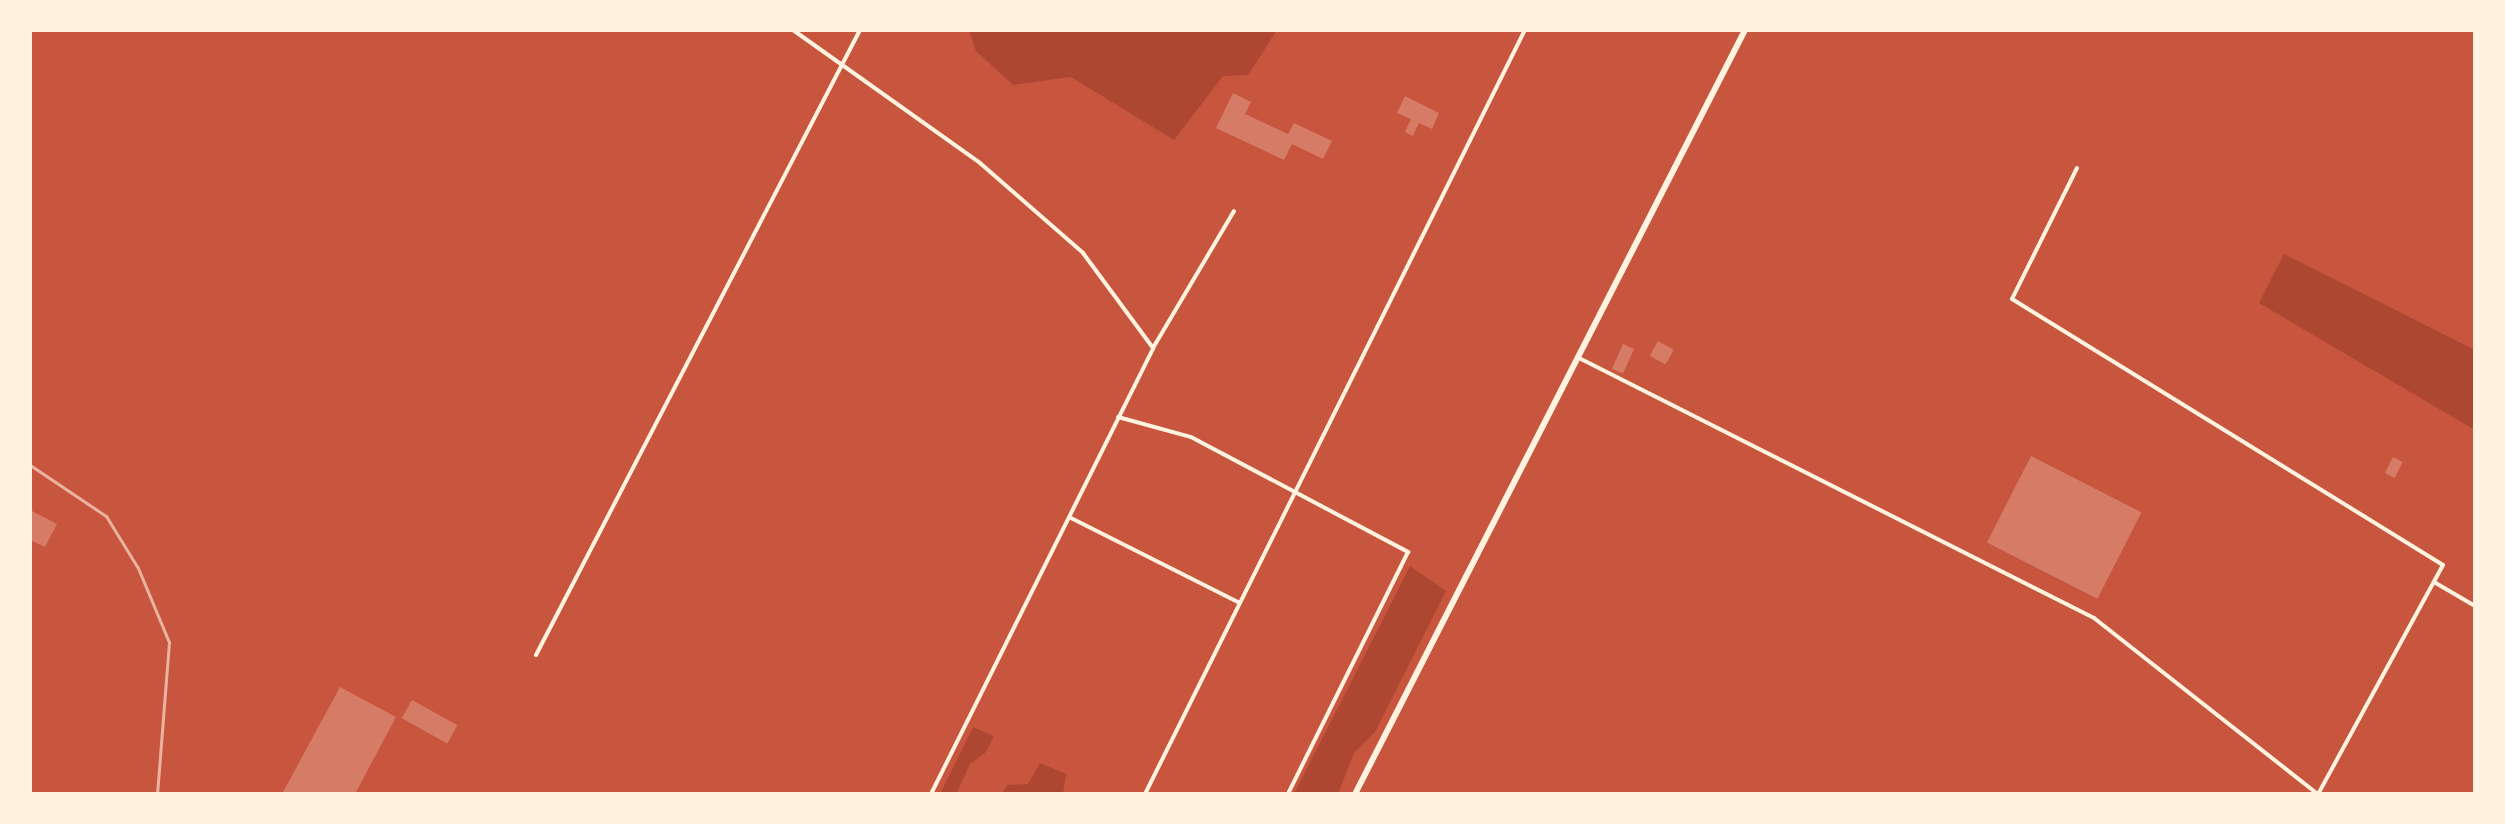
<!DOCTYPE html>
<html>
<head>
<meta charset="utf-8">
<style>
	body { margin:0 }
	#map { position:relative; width:2505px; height:824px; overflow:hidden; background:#c8553d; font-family:"PT Serif",serif }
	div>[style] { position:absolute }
	.green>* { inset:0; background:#ae4732 }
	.building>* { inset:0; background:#d67c66; transform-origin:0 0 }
	.minor>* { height:4px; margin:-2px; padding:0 2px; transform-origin:2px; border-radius:2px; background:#fff3e0 }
	.secondary>* { height:6px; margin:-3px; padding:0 3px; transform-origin:3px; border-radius:3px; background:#fff3e0 }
	.rail>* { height:3px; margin:-1.5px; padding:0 1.5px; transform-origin:1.5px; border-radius:1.5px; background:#e9b49f }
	span { translate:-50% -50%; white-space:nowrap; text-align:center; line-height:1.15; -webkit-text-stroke:8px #fff3e0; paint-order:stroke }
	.frame { position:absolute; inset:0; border:32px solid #fff3e0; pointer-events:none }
</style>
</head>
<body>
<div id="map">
	<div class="green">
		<i style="clip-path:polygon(969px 30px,1277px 30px,1248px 75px,1223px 76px,1174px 140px,1071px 77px,1013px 85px,976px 51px)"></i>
		<i style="clip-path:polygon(2284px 254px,2475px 350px,2475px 430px,2259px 303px)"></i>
		<i style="clip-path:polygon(1410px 566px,1446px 591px,1375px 732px,1354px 753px,1338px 794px,1294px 794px)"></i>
		<i style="clip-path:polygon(973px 727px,994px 736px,986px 752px,970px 764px,956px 794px,940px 794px)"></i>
		<i style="clip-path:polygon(1040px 763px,1066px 774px,1063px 794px,1001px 794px,1008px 785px,1028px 784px)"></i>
	</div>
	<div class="building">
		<i style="clip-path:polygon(1233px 93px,1251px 102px,1245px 114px,1288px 134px,1294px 123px,1332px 141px,1323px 159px,1292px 144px,1284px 160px,1216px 128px)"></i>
		<i style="clip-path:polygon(1405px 96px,1439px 113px,1432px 129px,1419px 123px,1413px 136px,1405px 132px,1411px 119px,1397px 113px)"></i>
		<i style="left:1658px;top:341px;width:18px;height:17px;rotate:29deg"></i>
		<i style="left:1623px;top:344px;width:12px;height:27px;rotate:24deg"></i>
		<i style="left:2031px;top:456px;width:124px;height:97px;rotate:27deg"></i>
		<i style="left:2393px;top:457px;width:11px;height:18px;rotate:27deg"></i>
		<i style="clip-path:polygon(30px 510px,57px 524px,45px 547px,30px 540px)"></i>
		<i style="clip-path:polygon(340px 687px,396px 717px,355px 794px,282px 794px)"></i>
		<i style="left:412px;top:700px;width:52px;height:21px;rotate:29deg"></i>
	</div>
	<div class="minor">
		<i style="left:793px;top:30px;width:229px;rotate:35.4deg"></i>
		<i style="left:980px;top:163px;width:137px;rotate:41.1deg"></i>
		<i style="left:1083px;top:253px;width:118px;rotate:53.6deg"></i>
		<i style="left:2077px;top:168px;width:146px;rotate:116.4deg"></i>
		<i style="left:2012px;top:299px;width:506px;rotate:31.68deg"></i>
		<i style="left:2443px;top:565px;width:261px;rotate:118.6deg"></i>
		<i style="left:1579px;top:358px;width:577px;rotate:26.79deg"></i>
		<i style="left:2094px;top:618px;width:285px;rotate:38.2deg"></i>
		<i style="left:1118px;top:417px;width:76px;rotate:15.3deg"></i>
		<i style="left:1191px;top:437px;width:246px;rotate:27.9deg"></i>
		<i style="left:1408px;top:552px;width:270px;rotate:116.4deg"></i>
		<i style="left:1071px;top:518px;width:189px;rotate:26.7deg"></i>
		<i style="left:2434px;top:582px;width:48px;rotate:30.3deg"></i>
		<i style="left:536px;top:655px;width:704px;rotate:-62.6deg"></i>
		<i style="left:931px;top:794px;width:498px;rotate:-63.5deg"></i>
		<i style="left:1153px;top:348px;width:159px;rotate:-59.4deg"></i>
		<i style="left:1145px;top:794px;width:853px;rotate:-63.56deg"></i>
	</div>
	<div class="secondary">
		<i style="left:1355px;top:794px;width:858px;rotate:-62.96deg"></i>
	</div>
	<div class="rail">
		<i style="left:30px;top:465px;width:92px;rotate:33.9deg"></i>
		<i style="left:106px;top:516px;width:61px;rotate:58.4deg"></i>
		<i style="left:138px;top:568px;width:80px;rotate:67.3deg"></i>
		<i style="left:169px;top:642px;width:152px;rotate:94.5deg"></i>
	</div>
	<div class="frame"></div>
</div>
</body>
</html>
